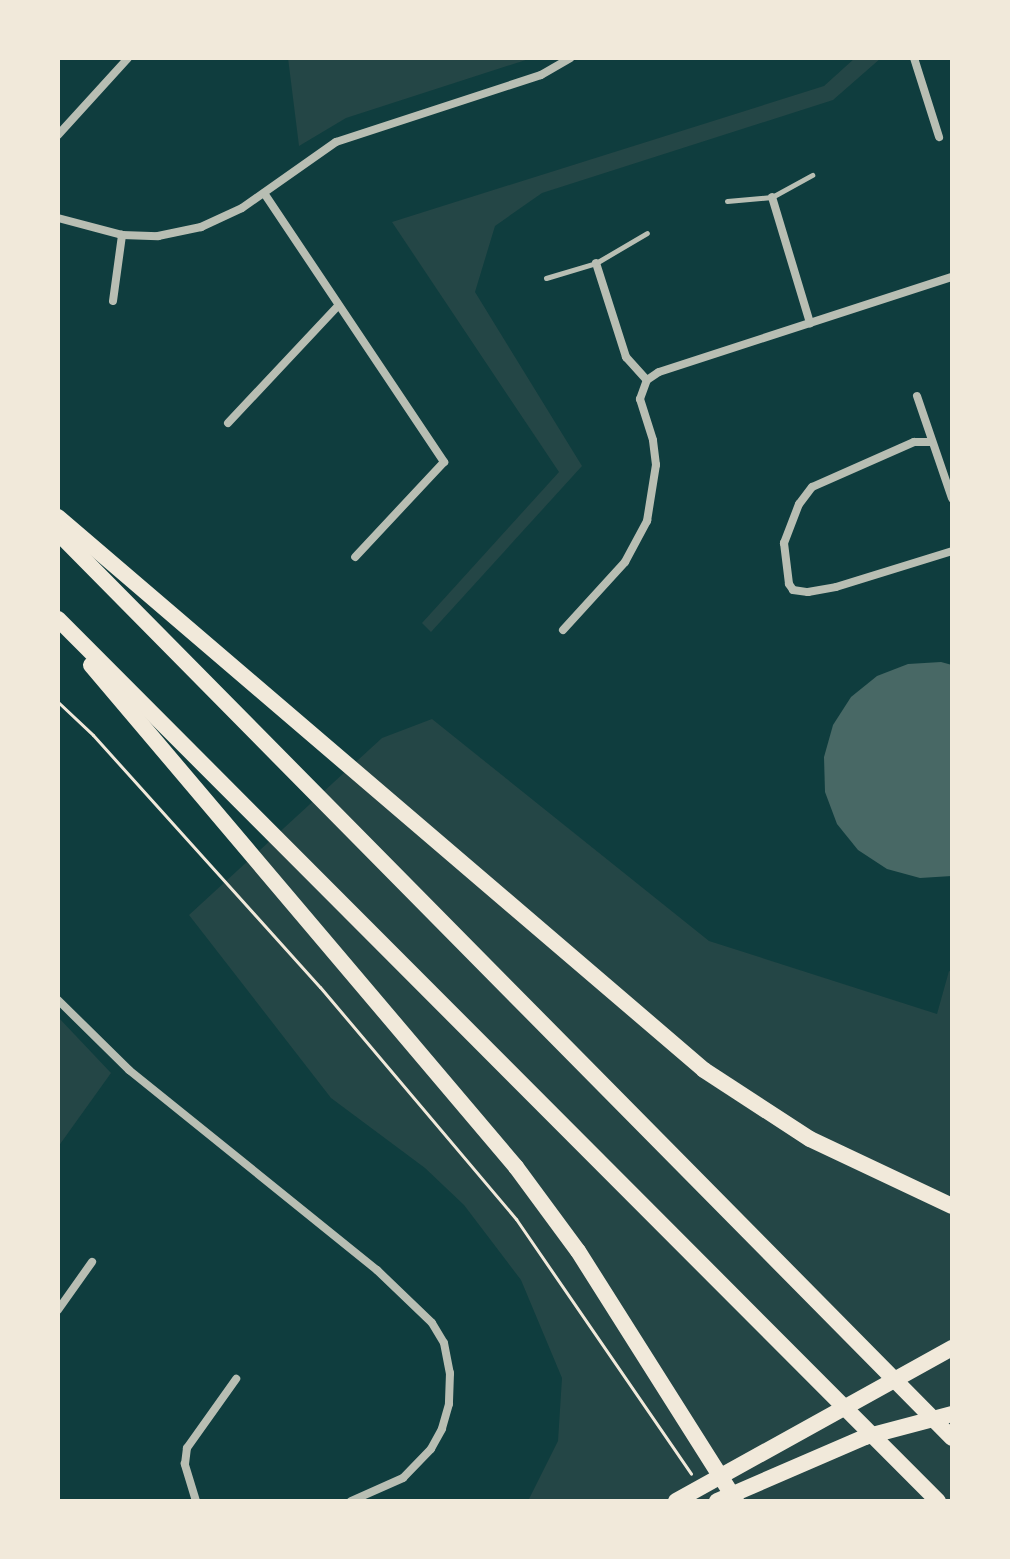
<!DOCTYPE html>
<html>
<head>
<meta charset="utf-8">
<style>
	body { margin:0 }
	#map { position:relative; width:1010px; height:1559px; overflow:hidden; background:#0f3d3e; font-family:Figtree,sans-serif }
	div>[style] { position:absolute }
	.green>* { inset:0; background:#244646 }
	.building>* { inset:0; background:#486865 }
	.path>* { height:3px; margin:-1.5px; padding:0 1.5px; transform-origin:1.5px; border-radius:1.5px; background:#f1e9da }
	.service>* { height:5px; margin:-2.5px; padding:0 2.5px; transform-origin:2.5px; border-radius:2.5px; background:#b8beb3 }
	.minor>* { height:8px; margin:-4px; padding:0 4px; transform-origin:4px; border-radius:4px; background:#b8beb3 }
	.motorway>* { height:16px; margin:-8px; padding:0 8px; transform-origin:8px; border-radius:8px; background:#f1e9da }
	span { translate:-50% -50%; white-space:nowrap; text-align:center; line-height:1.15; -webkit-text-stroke:8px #f1e9da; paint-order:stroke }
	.frame { position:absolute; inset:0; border:60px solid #f1e9da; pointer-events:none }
</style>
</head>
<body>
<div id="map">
	<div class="green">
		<i style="clip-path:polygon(288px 58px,532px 58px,346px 118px,299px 146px)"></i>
		<i style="clip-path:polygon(855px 58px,881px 58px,833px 100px,542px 193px,495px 226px,475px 292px,582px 466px,431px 632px,422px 623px,559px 472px,392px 222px,824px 86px)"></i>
		<i style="clip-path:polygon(432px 719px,709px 941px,937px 1014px,949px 971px,952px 972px,952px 1501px,528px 1501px,558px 1441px,562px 1378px,521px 1280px,464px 1205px,425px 1168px,331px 1098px,189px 915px,382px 738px)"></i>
		<i style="clip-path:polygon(58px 1017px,111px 1073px,58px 1147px)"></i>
	</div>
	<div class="building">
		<i style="clip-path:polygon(941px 662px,952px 665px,952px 876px,920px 878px,887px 869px,858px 850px,837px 824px,825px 792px,824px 757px,833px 725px,851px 697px,877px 676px,908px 664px)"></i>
	</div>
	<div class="path">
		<i style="left:58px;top:702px;width:48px;rotate:43.3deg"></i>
		<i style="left:93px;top:735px;width:339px;rotate:48deg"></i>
		<i style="left:320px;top:987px;width:304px;rotate:49.8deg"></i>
		<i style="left:516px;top:1219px;width:309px;rotate:55.5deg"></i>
	</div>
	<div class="service">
		<i style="left:727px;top:201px;width:45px;rotate:-5.1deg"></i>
		<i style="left:772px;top:197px;width:46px;rotate:-28.8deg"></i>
		<i style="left:546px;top:278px;width:52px;rotate:-16.7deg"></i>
		<i style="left:596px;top:263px;width:59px;rotate:-30.5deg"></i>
	</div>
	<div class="minor">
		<i style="left:914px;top:58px;width:83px;rotate:72.4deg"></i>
		<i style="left:58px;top:135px;width:104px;rotate:-47.7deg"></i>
		<i style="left:264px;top:193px;width:324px;rotate:56.2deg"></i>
		<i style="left:444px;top:462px;width:130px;rotate:133.1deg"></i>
		<i style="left:772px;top:197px;width:132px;rotate:73.2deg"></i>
		<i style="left:58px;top:218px;width:66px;rotate:14.9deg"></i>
		<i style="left:122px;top:235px;width:36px;rotate:2deg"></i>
		<i style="left:158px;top:236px;width:44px;rotate:-11.8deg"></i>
		<i style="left:201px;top:227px;width:45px;rotate:-24.9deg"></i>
		<i style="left:242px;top:208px;width:115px;rotate:-35.1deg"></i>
		<i style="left:336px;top:142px;width:216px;rotate:-18.1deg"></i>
		<i style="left:541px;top:75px;width:34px;rotate:-30deg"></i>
		<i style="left:596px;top:263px;width:99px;rotate:72.3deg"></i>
		<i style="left:626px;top:357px;width:31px;rotate:48deg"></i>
		<i style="left:113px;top:301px;width:67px;rotate:-82.2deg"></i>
		<i style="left:917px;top:396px;width:108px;rotate:71.1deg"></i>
		<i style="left:228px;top:423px;width:161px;rotate:-46.8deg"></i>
		<i style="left:932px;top:442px;width:18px;rotate:180deg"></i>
		<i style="left:914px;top:442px;width:111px;rotate:156.2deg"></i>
		<i style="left:812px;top:487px;width:21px;rotate:127deg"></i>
		<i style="left:799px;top:504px;width:42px;rotate:111deg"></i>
		<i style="left:784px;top:543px;width:41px;rotate:83deg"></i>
		<i style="left:789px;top:584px;width:7px;rotate:56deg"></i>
		<i style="left:793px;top:590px;width:15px;rotate:8deg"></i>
		<i style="left:808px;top:592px;width:28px;rotate:-10deg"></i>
		<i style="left:836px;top:587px;width:121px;rotate:-17.2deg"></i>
		<i style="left:563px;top:630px;width:92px;rotate:-47.6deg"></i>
		<i style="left:625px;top:562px;width:47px;rotate:-61.8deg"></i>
		<i style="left:647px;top:521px;width:57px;rotate:-80.9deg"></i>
		<i style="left:656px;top:465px;width:25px;rotate:-97deg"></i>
		<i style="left:653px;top:440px;width:43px;rotate:-107.6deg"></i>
		<i style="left:640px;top:399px;width:20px;rotate:-70deg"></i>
		<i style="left:647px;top:380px;width:14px;rotate:-34deg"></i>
		<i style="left:659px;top:372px;width:308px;rotate:-18deg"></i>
		<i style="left:58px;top:1000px;width:100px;rotate:44.6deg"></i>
		<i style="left:129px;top:1070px;width:319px;rotate:38.9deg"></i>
		<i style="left:377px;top:1270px;width:76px;rotate:43.9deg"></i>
		<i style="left:432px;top:1323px;width:23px;rotate:59deg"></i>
		<i style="left:444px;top:1343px;width:31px;rotate:79deg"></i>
		<i style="left:450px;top:1373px;width:31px;rotate:92deg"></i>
		<i style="left:449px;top:1404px;width:26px;rotate:106deg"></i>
		<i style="left:442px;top:1429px;width:23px;rotate:119deg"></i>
		<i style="left:431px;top:1449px;width:40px;rotate:134deg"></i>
		<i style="left:403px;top:1478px;width:57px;rotate:156.1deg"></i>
		<i style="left:58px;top:1310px;width:59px;rotate:-54.7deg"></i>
		<i style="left:196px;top:1501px;width:39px;rotate:-107deg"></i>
		<i style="left:185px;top:1464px;width:16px;rotate:-83deg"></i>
		<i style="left:187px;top:1448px;width:85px;rotate:-54.6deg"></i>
	</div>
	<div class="motorway">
		<i style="left:58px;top:517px;width:850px;rotate:40.56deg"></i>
		<i style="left:704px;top:1070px;width:126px;rotate:33.1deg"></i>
		<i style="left:810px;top:1139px;width:157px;rotate:25.3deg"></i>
		<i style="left:58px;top:533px;width:1272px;rotate:45.35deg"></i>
		<i style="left:58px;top:619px;width:1246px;rotate:45.07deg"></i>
		<i style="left:91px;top:665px;width:658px;rotate:49.75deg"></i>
		<i style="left:516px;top:1167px;width:104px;rotate:53.6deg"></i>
		<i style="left:578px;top:1251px;width:296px;rotate:57.7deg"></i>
		<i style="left:676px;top:1501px;width:316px;rotate:-29deg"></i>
		<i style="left:717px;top:1501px;width:161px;rotate:-23.4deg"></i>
		<i style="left:865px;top:1437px;width:90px;rotate:-14.8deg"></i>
	</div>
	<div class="frame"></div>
</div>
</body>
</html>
